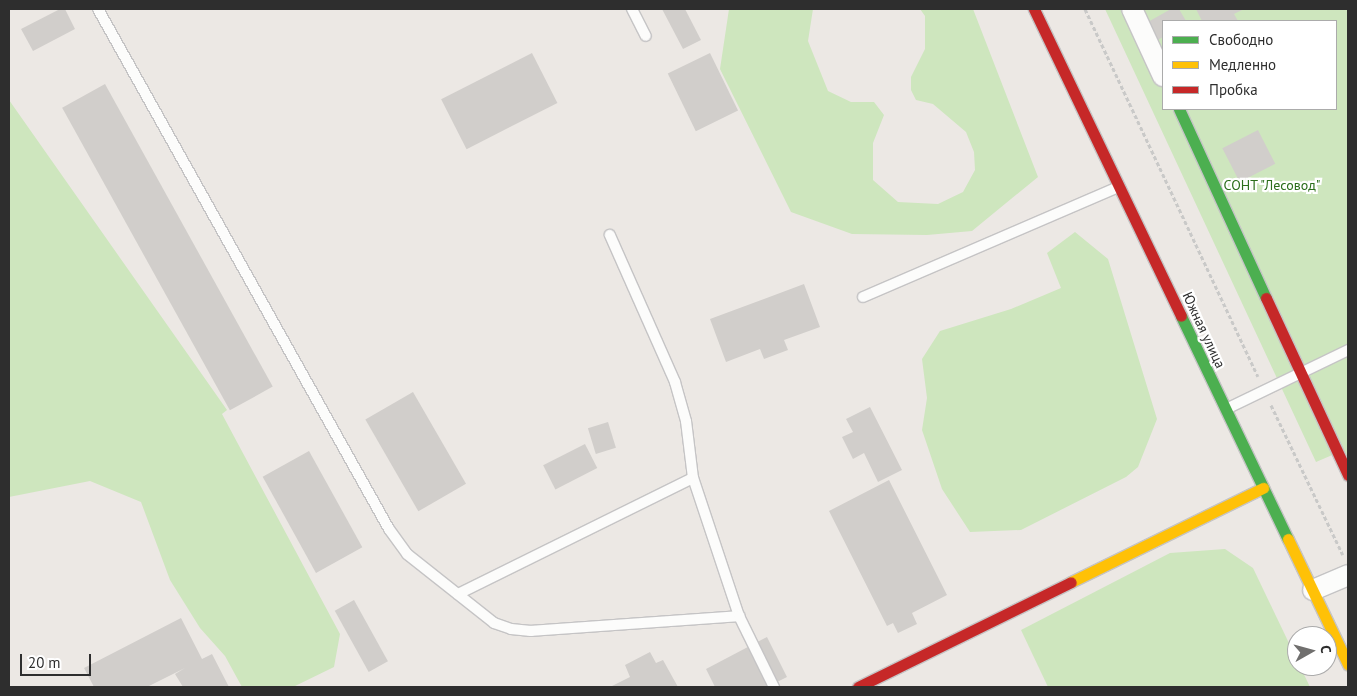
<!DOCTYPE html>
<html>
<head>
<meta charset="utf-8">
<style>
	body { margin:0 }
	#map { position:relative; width:1357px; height:696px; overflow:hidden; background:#ece8e4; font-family:"PT Sans",sans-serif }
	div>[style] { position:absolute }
	.green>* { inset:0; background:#cee6be }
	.building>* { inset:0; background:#d1cecb; transform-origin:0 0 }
	.path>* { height:3px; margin-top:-1.5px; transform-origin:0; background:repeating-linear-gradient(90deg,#c9c9c8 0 4px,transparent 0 6.5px) }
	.roads { filter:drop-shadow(1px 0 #c5c4c5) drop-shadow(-1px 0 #c5c4c5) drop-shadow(0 1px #c5c4c5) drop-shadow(0 -1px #c5c4c5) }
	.lane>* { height:10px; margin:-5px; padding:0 5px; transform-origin:5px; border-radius:5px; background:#fcfcfb }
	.street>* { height:20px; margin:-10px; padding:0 10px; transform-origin:10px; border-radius:10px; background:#fcfcfb }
	.fast>* { height:11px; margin:-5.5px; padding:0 5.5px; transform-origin:5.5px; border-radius:5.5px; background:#4caf50 }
	.slow>* { height:11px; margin:-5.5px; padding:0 5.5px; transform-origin:5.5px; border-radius:5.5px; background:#ffc107 }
	.jam>* { height:11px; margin:-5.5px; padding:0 5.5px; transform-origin:5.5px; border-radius:5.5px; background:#c62828 }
	span { translate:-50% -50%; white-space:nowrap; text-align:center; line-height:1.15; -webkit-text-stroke:4.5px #fff; paint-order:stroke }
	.park-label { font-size:14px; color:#2c6e1b }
	.street-label { font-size:14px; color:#2e2e2e }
	.frame { position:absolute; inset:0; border:10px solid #2e2e2e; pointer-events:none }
	.legend { position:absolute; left:1162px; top:20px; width:175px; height:90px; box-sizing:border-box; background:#fff; border:1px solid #ababab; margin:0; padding:6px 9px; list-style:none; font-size:15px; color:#2e2e2e }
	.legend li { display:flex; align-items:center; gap:10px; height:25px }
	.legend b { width:25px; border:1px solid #ababab }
	.north { position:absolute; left:1287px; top:626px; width:50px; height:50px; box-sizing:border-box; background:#fff; border:1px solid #ababab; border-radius:50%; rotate:83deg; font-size:14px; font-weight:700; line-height:20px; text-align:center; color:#2e2e2e }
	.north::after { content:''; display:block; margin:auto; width:18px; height:22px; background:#706f6e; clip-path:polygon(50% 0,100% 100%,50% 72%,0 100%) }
	.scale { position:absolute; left:20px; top:654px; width:71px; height:22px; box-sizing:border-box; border:2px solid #2e2e2e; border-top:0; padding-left:6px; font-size:15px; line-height:18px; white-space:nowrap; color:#2e2e2e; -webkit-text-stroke:4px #fff; paint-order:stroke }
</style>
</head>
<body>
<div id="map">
	<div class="green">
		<i style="clip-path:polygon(729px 9px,813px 9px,808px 41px,828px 91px,851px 102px,874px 102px,884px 115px,873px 143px,873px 180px,898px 202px,938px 204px,963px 192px,975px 170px,974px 152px,966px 132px,933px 104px,916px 100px,911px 90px,911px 77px,925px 49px,925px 16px,920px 9px,973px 9px,1038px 177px,972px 231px,927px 235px,852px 234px,791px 212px,720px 69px)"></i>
		<i style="clip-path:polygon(evenodd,1105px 9px,1348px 9px,1348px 458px,1344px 450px,1316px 462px,1105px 9px,1163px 21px,1336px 21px,1336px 109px,1163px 109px,1163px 21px)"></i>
		<i style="clip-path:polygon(9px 100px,227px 410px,222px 414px,340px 634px,334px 667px,293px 687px,242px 687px,225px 656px,200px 628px,170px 580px,141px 502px,90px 481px,9px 497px)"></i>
		<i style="clip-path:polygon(1075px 232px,1108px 259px,1157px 419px,1138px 467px,1126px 477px,1021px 530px,970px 532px,942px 489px,922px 430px,927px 398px,922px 359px,940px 331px,1011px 309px,1061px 288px,1047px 253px)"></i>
		<i style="clip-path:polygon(1225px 549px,1253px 568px,1310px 687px,1048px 687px,1021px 630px,1170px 553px)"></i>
	</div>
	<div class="building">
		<i style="clip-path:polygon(60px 9px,65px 9px,75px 29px,33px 51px,21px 29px)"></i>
		<i style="clip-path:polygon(662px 9px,685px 9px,701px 40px,683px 49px)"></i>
		<i style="clip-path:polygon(1171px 9px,1179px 9px,1186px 21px,1163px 21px,1163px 37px,1156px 41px,1146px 23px)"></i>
		<i style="clip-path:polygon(1196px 9px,1244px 9px,1234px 14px,1238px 21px,1202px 21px)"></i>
		<i style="left:532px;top:53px;width:56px;height:102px;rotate:63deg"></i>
		<i style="left:710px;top:53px;width:64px;height:47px;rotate:64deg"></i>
		<i style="left:105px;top:84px;width:346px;height:49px;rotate:61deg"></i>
		<i style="left:1258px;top:130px;width:38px;height:40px;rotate:63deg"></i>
		<i style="clip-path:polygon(804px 284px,820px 327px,784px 340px,788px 350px,764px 359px,760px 349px,726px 362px,710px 319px)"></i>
		<i style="left:413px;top:392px;width:106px;height:55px;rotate:60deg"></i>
		<i style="clip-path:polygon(870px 407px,902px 470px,878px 482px,864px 453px,853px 459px,842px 437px,853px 432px,846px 419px)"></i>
		<i style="left:608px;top:422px;width:27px;height:21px;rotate:73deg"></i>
		<i style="left:585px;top:444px;width:27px;height:47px;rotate:63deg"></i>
		<i style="left:309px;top:451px;width:110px;height:53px;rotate:61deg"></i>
		<i style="clip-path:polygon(889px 480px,947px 595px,912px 613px,917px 624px,898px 633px,893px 623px,887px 626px,829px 511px)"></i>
		<i style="left:354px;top:600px;width:70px;height:22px;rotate:61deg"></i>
		<i style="clip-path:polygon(181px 618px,202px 659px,212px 654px,229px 687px,183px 687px,175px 674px,185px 668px,147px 687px,94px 687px,84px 668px)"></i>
		<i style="clip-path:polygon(767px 637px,787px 677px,767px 687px,715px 687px,706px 669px)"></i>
		<i style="clip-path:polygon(650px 652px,656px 663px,663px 660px,678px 687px,610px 687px,630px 677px,625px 665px)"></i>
	</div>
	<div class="path">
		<i style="left:1085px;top:9px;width:406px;rotate:64.8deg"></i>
		<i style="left:1271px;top:405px;width:166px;rotate:64.4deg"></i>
	</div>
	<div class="roads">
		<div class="lane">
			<i style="left:98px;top:9px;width:596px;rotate:60.77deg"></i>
			<i style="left:389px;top:529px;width:31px;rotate:54deg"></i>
			<i style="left:407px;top:554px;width:111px;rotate:38.4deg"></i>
			<i style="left:494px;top:623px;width:18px;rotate:19deg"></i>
			<i style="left:511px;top:629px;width:20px;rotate:6deg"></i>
			<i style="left:531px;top:631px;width:209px;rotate:-4.1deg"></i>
			<i style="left:739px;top:616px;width:145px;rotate:-108.4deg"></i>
			<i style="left:693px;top:478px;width:57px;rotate:-97deg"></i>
			<i style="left:686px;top:421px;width:41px;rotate:-105.8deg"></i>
			<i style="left:675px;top:382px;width:161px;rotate:-113.9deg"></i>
			<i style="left:632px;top:9px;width:30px;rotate:63deg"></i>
			<i style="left:863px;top:297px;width:279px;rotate:-23.3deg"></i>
			<i style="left:1226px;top:409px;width:136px;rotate:-25.8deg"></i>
			<i style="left:458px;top:594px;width:262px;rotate:-26.3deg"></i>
			<i style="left:739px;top:616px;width:79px;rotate:63.8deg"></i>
		</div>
		<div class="street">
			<i style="left:1132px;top:9px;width:74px;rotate:65.2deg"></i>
			<i style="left:1313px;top:590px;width:38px;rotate:-23deg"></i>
		</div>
		<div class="fast">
			<i style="left:1179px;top:109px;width:208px;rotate:65.3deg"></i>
			<i style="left:1181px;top:316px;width:247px;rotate:64.4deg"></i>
		</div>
		<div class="slow">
			<i style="left:1288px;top:539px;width:139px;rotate:64.4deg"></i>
			<i style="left:1071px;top:582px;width:214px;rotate:-26.1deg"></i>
		</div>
		<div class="jam">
			<i style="left:1034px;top:9px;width:340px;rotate:64.4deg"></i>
			<i style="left:1266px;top:298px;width:195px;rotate:65.1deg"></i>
			<i style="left:858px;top:687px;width:237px;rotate:-26.2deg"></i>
		</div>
	</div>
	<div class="park-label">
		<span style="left:1272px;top:185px">СОНТ "Лесовод"</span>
	</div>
	<div class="street-label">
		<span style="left:1204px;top:330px;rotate:65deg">Южная улица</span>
	</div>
	<div class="frame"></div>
	<ul class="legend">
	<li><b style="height:6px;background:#4caf50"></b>Свободно</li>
	<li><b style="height:6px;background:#ffc107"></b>Медленно</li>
	<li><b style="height:6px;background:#c62828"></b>Пробка</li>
	</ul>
	<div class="north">С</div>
	<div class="scale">20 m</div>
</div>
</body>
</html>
